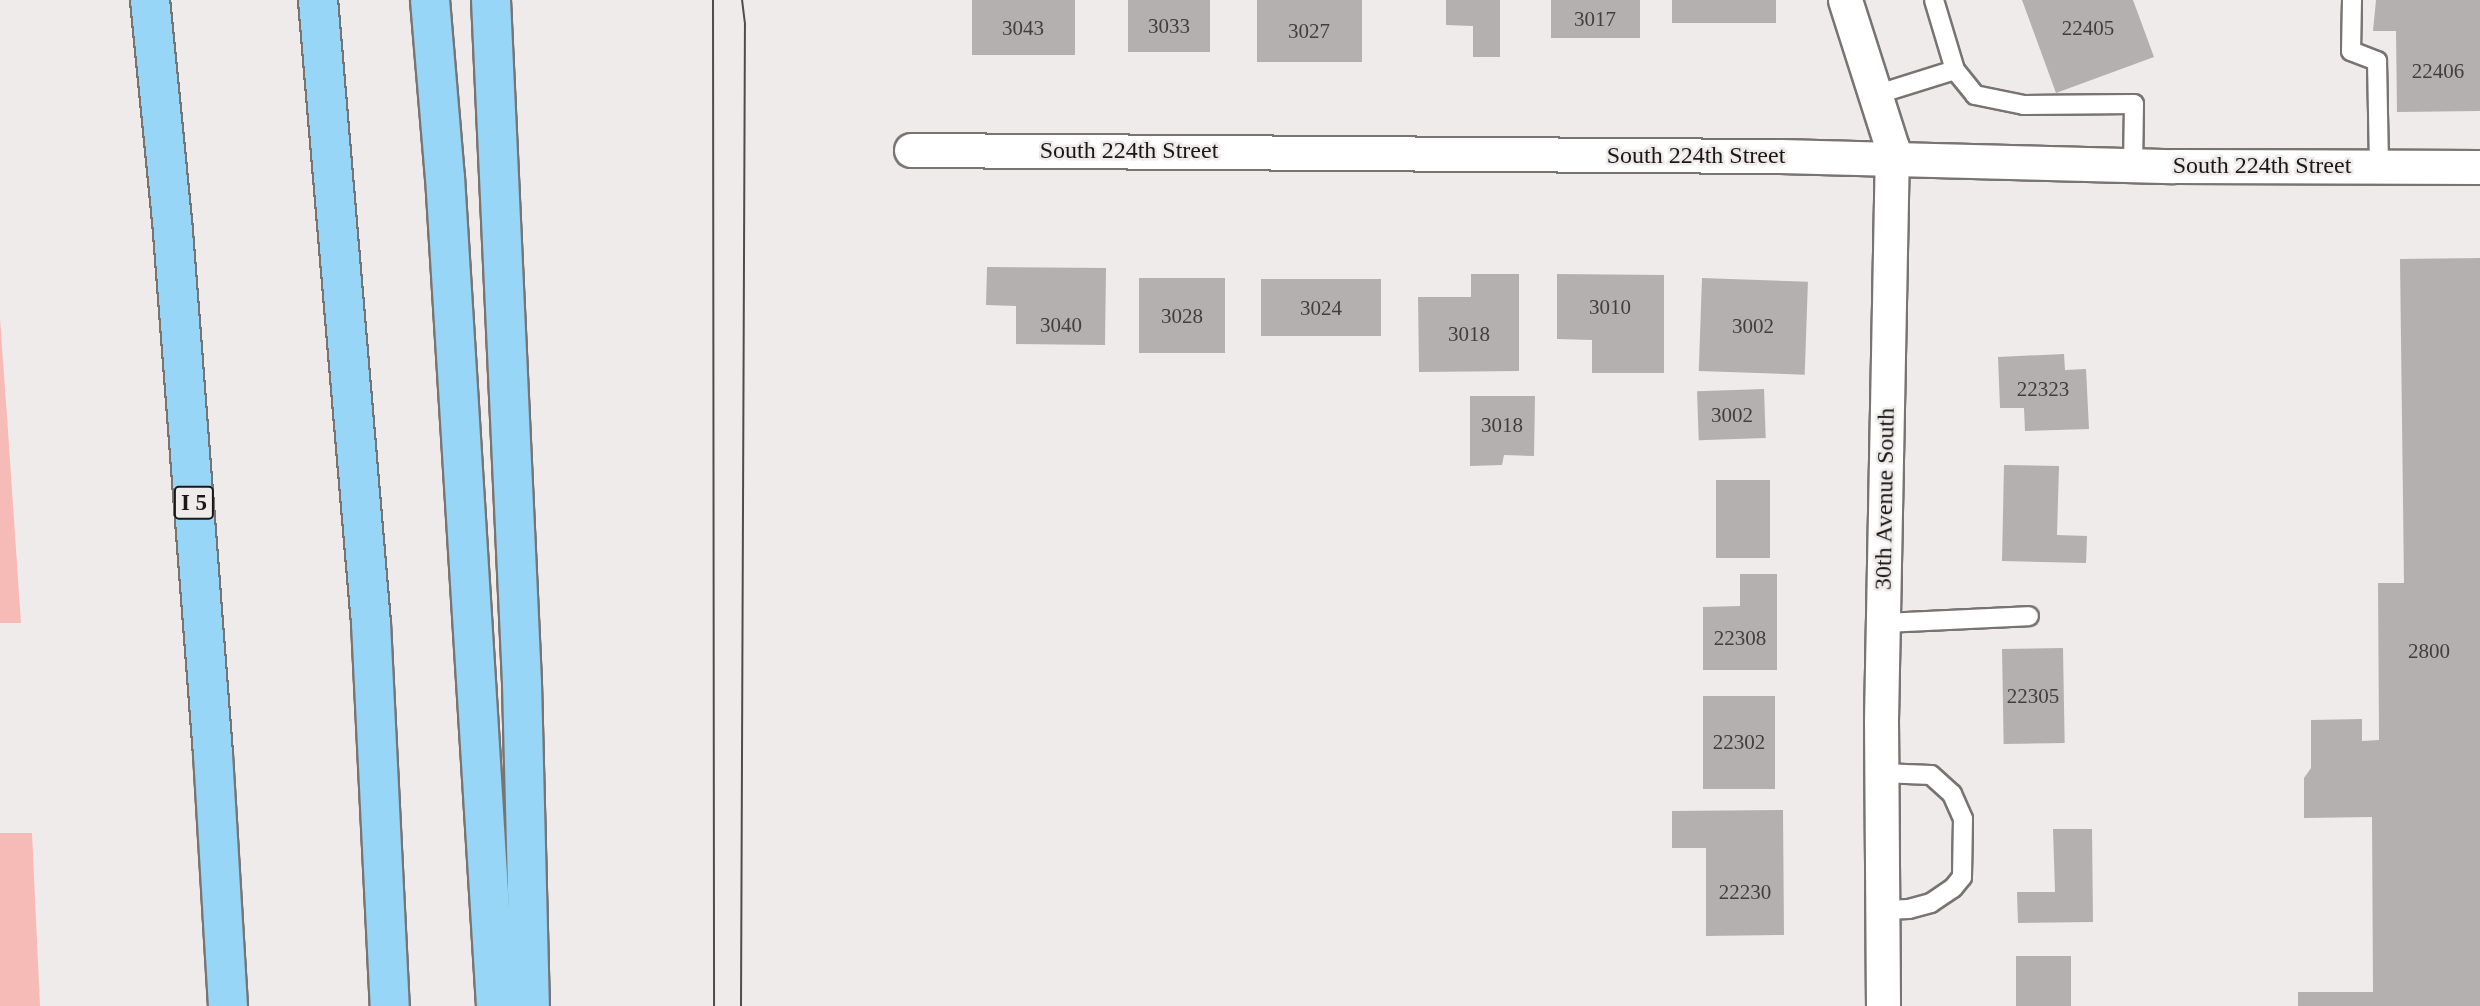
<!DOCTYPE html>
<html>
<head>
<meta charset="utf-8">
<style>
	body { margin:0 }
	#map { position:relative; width:2480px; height:1006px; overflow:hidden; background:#f0ebeb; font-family:"Times New Roman",serif }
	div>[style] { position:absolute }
	.green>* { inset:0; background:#f6bbb6 }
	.building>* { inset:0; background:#b4b0af; transform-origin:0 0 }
	.roads { filter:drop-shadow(2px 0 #797474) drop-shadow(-2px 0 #797474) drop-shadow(0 2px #797474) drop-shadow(0 -2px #797474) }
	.service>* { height:18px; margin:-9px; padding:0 9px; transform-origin:9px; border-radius:9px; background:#fff }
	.minor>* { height:33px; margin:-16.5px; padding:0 16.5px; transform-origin:16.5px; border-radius:16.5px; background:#fff }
	.motorway>* { height:38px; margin:-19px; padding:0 19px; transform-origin:19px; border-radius:19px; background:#97d6f6 }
	.tram>* { height:2px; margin:-1px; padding:0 1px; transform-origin:1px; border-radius:1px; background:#4e4c4c }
	span { translate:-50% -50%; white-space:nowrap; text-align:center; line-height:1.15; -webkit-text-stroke:5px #f0ebeb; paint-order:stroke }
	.number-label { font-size:21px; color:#403e3e }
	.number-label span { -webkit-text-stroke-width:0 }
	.shield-label span { padding:2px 5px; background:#f0ebeb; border:2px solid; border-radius:5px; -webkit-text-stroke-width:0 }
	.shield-label { font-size:23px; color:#191818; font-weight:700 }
	.street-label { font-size:24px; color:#191818 }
</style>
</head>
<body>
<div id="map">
	<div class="green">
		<i style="clip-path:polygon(0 318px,8px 431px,21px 623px,0 623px)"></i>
		<i style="clip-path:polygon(0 833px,32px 833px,40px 1006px,0 1006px)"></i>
	</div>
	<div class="building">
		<i style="left:972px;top:0;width:103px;height:55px"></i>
		<i style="left:1128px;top:0;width:82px;height:52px"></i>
		<i style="left:1257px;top:0;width:105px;height:62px"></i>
		<i style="clip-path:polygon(1446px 0,1500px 0,1500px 57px,1473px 57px,1473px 26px,1446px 25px)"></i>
		<i style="left:1551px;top:0;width:89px;height:38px"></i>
		<i style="left:1672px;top:0;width:104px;height:23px"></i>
		<i style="clip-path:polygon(2022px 0,2133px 0,2154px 57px,2056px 93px)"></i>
		<i style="clip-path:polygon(2376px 0,2480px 0,2480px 111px,2397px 112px,2396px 31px,2373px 31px)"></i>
		<i style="clip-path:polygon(2480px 258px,2480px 1006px,2298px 1006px,2298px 992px,2373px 992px,2372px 817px,2304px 818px,2304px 778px,2311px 768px,2311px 720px,2362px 719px,2362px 741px,2379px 740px,2378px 583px,2404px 583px,2400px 259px)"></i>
		<i style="clip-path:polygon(987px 267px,1106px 268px,1105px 345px,1016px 344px,1016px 306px,986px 305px)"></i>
		<i style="clip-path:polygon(1471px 274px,1519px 274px,1519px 371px,1419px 372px,1418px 297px,1471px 297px)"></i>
		<i style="clip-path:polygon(1557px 274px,1664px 275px,1664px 373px,1592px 373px,1592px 340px,1557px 339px)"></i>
		<i style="left:1139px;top:278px;width:86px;height:75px"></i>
		<i style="left:1702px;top:278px;width:106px;height:93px;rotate:2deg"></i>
		<i style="left:1261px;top:279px;width:120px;height:57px"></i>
		<i style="clip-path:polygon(2064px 354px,2065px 370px,2086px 369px,2089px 429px,2025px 431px,2024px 408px,2000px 408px,1998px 357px)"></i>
		<i style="left:1764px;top:389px;width:49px;height:67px;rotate:88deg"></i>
		<i style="clip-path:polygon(1470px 396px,1535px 396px,1534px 456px,1504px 455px,1502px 465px,1470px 466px)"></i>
		<i style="clip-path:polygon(2004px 465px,2059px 466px,2057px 535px,2087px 536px,2086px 563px,2002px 561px)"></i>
		<i style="left:1716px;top:480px;width:54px;height:78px"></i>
		<i style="clip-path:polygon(1740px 574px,1777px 574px,1777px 670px,1703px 670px,1703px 607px,1740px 606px)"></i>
		<i style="left:2063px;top:648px;width:95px;height:61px;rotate:89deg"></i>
		<i style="left:1703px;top:696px;width:72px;height:93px"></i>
		<i style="clip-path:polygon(1783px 810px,1784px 935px,1706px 936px,1706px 848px,1672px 848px,1672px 811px)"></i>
		<i style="clip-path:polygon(2053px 829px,2092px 829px,2093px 922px,2018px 923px,2017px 892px,2055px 892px)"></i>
		<i style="left:2016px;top:956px;width:55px;height:50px"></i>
	</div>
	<div class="roads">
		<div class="service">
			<i style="left:1934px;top:0;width:73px;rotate:73.3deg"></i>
			<i style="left:1955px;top:70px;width:32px;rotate:51deg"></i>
			<i style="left:1975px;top:95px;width:50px;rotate:11.5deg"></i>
			<i style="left:2024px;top:105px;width:110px;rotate:-0.5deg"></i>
			<i style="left:2134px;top:104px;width:61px;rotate:90.9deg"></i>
			<i style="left:2352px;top:0;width:51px;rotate:91.1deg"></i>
			<i style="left:2351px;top:51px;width:28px;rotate:21deg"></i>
			<i style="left:2377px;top:61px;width:106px;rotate:88.9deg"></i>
			<i style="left:1875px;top:95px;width:84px;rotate:-17.4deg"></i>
			<i style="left:1883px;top:623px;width:146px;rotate:-2.7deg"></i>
			<i style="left:1881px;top:773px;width:50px;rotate:2.3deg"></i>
			<i style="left:1931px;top:775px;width:28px;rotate:42deg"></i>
			<i style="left:1952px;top:794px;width:27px;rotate:66deg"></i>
			<i style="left:1963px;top:819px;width:58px;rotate:91deg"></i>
			<i style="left:1962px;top:877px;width:14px;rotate:129deg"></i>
			<i style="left:1953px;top:888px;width:27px;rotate:146deg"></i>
			<i style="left:1931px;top:903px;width:23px;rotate:165deg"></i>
			<i style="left:1909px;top:909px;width:27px;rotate:178deg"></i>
		</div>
		<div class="minor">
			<i style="left:1845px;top:0;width:154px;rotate:72.3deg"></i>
			<i style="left:1892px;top:147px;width:573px;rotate:91.1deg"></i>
			<i style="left:1881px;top:720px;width:286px;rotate:89.6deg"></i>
			<i style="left:911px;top:150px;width:869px;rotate:0.4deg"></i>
			<i style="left:1780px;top:156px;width:393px;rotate:1.5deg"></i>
			<i style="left:2173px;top:166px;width:307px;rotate:0.2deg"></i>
		</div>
		<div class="motorway">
			<i style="left:150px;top:0;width:233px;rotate:84.3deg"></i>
			<i style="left:173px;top:232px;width:524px;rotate:85.62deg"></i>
			<i style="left:213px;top:754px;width:252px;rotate:86.6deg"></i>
			<i style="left:318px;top:0;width:625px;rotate:85.14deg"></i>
			<i style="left:371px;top:623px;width:383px;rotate:87.2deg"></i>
			<i style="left:430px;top:0;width:178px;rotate:85.2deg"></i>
			<i style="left:445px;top:177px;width:831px;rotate:86.48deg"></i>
			<i style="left:491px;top:0;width:684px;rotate:87.4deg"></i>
			<i style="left:522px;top:683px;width:323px;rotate:88.6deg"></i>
		</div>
	</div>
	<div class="tram">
		<i style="left:713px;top:0;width:1006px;rotate:89.94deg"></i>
		<i style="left:741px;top:1006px;width:982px;rotate:-89.77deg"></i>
		<i style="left:745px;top:24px;width:24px;rotate:-97deg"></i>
	</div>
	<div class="number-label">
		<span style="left:1595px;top:19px">3017</span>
		<span style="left:1169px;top:26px">3033</span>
		<span style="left:1023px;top:28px">3043</span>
		<span style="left:2088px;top:28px">22405</span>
		<span style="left:1309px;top:31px">3027</span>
		<span style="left:2438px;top:71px">22406</span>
		<span style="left:1610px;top:307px">3010</span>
		<span style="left:1321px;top:308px">3024</span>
		<span style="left:1182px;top:316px">3028</span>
		<span style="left:1061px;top:325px">3040</span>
		<span style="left:1753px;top:326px">3002</span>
		<span style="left:1469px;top:334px">3018</span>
		<span style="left:2043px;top:389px">22323</span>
		<span style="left:1732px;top:415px">3002</span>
		<span style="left:1502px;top:425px">3018</span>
		<span style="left:1740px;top:638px">22308</span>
		<span style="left:2429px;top:651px">2800</span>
		<span style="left:2033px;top:696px">22305</span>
		<span style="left:1739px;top:742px">22302</span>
		<span style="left:1745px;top:892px">22230</span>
	</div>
	<div class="shield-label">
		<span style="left:194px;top:503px">I 5</span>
	</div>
	<div class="street-label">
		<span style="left:1129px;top:151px">South 224th Street</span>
		<span style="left:1696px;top:156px">South 224th Street</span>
		<span style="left:2262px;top:166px">South 224th Street</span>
		<span style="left:1885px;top:499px;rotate:-89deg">30th Avenue South</span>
	</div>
</div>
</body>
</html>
